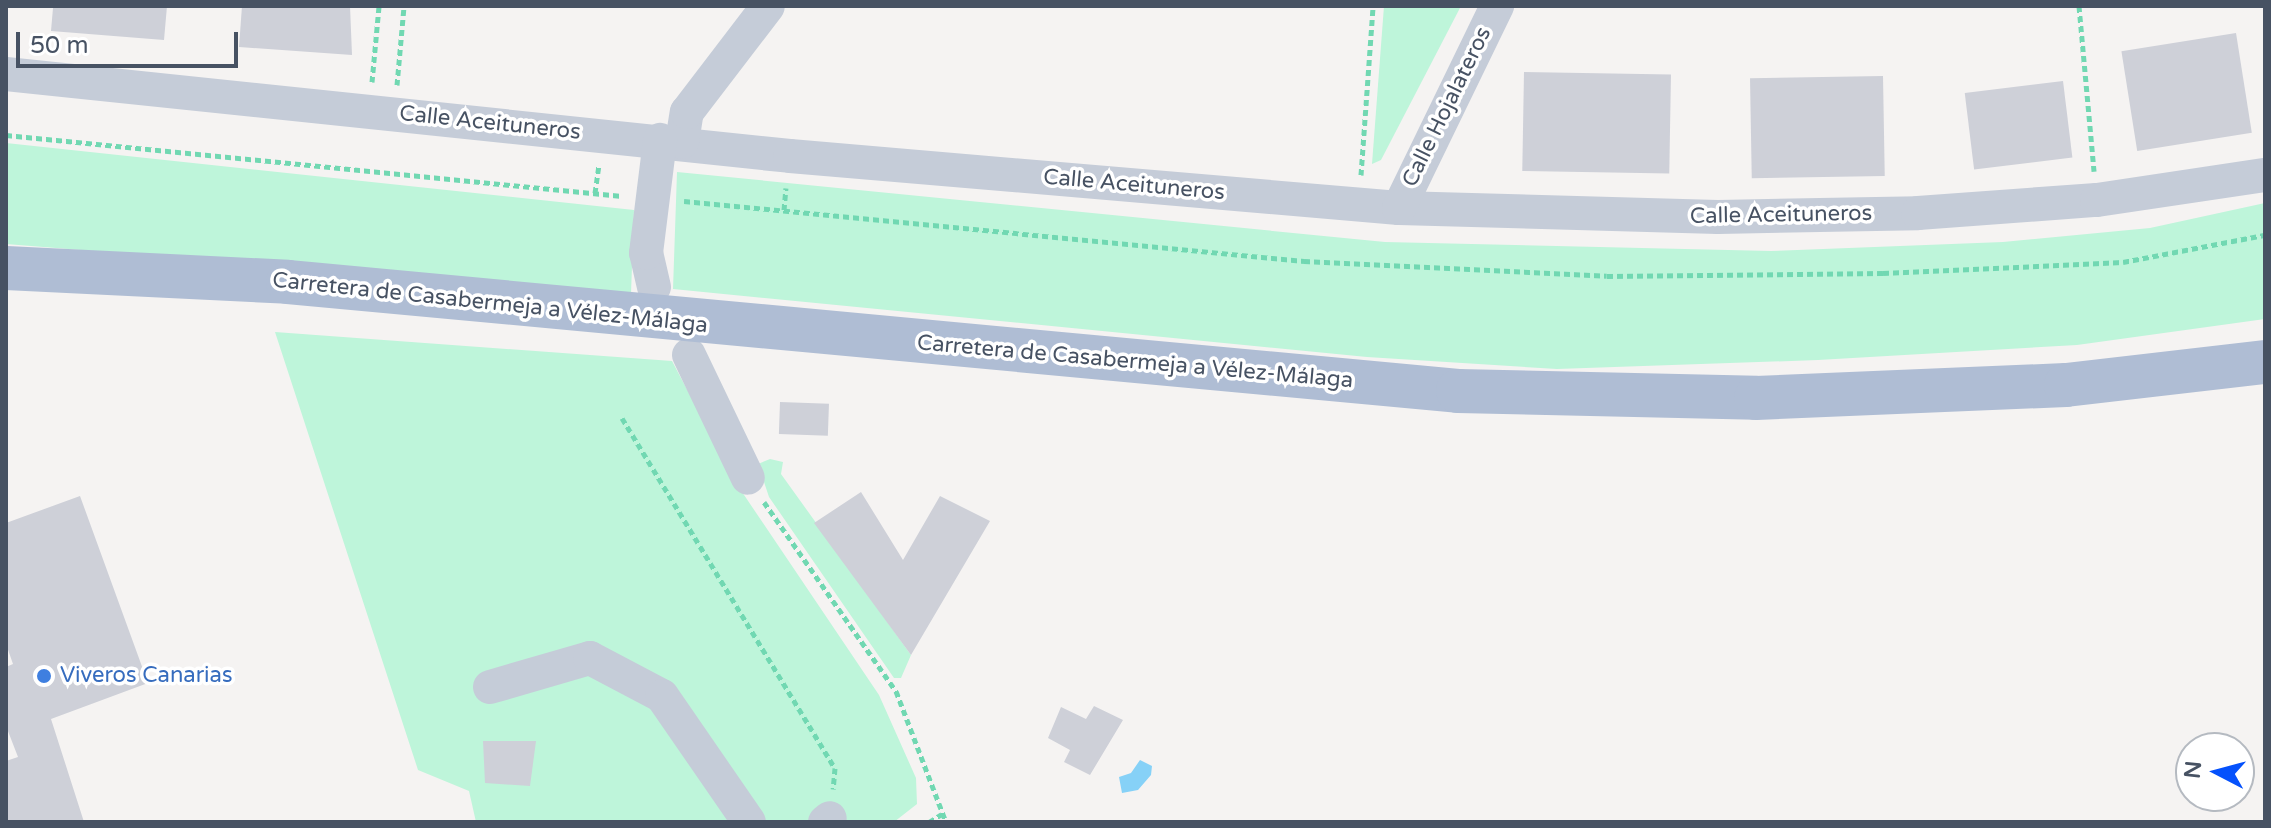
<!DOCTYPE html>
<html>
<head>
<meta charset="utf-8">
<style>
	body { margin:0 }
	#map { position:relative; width:2271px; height:828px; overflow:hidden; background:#f5f3f2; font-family:"Varela Round",sans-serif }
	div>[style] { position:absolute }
	.green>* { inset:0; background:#bef5da }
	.water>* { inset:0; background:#86d1f7 }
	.building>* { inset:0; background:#ced0d8; transform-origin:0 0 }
	.path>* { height:5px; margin-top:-2.5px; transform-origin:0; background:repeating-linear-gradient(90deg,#71d8b2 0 6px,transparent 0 10px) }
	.minor>* { height:34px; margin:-17px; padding:0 17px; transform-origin:17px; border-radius:17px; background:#c5ccd8 }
	.major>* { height:44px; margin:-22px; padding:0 22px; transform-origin:22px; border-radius:22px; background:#afbdd4 }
	.dots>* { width:22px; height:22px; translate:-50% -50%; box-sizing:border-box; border:4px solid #fff; border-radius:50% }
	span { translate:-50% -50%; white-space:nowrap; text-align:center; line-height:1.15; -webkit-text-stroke:7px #fff; paint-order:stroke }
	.street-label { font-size:22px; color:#475263 }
	.shop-label { font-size:22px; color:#366cbe }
	.left { translate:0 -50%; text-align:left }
	.frame { position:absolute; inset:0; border:8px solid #475263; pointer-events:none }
	.north { position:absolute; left:2175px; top:732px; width:80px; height:80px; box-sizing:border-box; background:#fff; border:2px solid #b5bac1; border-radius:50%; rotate:276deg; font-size:22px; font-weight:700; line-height:32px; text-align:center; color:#475263 }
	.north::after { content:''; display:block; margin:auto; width:28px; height:36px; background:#0551fc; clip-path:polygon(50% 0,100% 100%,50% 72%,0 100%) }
	.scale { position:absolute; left:16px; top:32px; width:222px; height:36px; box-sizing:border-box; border:4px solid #475263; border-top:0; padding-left:10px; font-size:24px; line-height:28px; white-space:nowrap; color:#475263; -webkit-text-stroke:6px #fff; paint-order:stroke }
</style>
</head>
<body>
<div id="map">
	<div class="green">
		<i style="clip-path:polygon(1384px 6px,1461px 6px,1381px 160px,1372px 164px)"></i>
		<i style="clip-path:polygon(6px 143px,634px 210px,631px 294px,6px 244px)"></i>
		<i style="clip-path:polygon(677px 172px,1385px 242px,1771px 251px,2003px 242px,2150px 228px,2265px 203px,2265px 319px,2077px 345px,1818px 360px,1557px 369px,1367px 357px,673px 289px)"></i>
		<i style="clip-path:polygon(275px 332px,672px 361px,738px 486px,879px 695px,916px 778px,917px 804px,894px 822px,476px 822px,469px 791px,418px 770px)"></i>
		<i style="clip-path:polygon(770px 459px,783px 462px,781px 474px,911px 655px,901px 678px,894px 678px,769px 497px,758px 464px)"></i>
	</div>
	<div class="water">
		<i style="clip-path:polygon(1140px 760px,1152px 766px,1151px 775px,1138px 790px,1122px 793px,1119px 777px,1131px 773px)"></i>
	</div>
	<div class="building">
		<i style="clip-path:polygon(60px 6px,167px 6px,164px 40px,51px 31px,53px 8px)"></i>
		<i style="clip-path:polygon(242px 6px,350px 6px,352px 55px,239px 47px)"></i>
		<i style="left:2236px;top:33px;width:101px;height:116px;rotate:81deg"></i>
		<i style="left:1524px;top:72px;width:147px;height:99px;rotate:1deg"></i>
		<i style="left:1883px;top:76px;width:100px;height:133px;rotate:89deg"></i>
		<i style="left:2063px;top:81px;width:77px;height:99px;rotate:83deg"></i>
		<i style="left:780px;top:402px;width:49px;height:32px;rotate:2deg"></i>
		<i style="clip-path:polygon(861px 492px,903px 560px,940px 496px,990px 521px,911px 655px,814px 523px)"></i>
		<i style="clip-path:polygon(80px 496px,148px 683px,51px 719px,84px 822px,6px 822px,6px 761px,18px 757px,6px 726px,6px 667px,13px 664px,6px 644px,6px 523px)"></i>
		<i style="clip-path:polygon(1094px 706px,1123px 720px,1090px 775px,1064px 762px,1070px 750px,1048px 738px,1061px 707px,1086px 719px)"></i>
		<i style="clip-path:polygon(483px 741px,536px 741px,530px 786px,485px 783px)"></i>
	</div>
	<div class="path">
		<i style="left:2079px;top:6px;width:166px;rotate:84.8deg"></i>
		<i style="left:372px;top:82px;width:76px;rotate:-84.7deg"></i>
		<i style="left:397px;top:85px;width:79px;rotate:-84.9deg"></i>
		<i style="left:6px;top:135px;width:619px;rotate:5.66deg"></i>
		<i style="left:1361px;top:175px;width:169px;rotate:-85.9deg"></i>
		<i style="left:595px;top:193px;width:27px;rotate:-82deg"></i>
		<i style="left:684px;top:201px;width:623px;rotate:5.53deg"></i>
		<i style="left:1304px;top:261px;width:303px;rotate:2.8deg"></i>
		<i style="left:1607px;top:276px;width:276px;rotate:-0.6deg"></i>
		<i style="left:1883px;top:273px;width:240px;rotate:-2.6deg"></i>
		<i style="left:2123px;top:262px;width:145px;rotate:-10.8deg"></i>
		<i style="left:784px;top:210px;width:22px;rotate:-85deg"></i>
		<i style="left:622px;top:418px;width:410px;rotate:58.7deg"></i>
		<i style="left:835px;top:768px;width:21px;rotate:95deg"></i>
		<i style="left:764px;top:502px;width:231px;rotate:55.1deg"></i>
		<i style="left:896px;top:691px;width:140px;rotate:69.1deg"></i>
		<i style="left:929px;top:822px;width:15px;rotate:-32deg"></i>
	</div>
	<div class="minor">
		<i style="left:6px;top:74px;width:788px;rotate:5.97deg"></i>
		<i style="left:790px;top:156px;width:611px;rotate:4.88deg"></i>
		<i style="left:1399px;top:208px;width:319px;rotate:1.6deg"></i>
		<i style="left:1718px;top:217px;width:200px;rotate:-1.1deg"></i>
		<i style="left:1918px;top:213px;width:179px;rotate:-4.2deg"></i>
		<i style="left:2097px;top:200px;width:170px;rotate:-8.5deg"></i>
		<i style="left:682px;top:142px;width:30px;rotate:-81deg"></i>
		<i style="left:687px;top:112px;width:133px;rotate:-52.6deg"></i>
		<i style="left:1399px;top:208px;width:225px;rotate:-64.1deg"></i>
		<i style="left:654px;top:287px;width:35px;rotate:-103deg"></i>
		<i style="left:646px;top:253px;width:114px;rotate:-82.9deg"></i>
		<i style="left:689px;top:355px;width:136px;rotate:64.4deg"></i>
		<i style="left:490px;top:687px;width:104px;rotate:-16.2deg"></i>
		<i style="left:590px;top:658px;width:81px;rotate:27.8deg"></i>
		<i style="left:662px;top:696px;width:153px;rotate:55.4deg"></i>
		<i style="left:825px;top:822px;width:6px;rotate:-39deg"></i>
	</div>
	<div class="major">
		<i style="left:6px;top:268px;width:282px;rotate:2.8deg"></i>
		<i style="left:288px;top:282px;width:1175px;rotate:5.32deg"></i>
		<i style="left:1458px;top:391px;width:298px;rotate:1.3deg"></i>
		<i style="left:1756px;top:398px;width:310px;rotate:-2.4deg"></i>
		<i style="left:2066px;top:385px;width:200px;rotate:-6.6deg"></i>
	</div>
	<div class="dots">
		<i style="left:44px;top:676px;background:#3f7fe0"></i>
	</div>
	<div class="street-label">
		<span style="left:1447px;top:107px;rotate:-64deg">Calle Hojalateros</span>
		<span style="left:490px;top:123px;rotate:6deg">Calle Aceituneros</span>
		<span style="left:1134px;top:185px;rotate:5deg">Calle Aceituneros</span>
		<span style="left:1781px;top:215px;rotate:-1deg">Calle Aceituneros</span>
		<span style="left:490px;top:303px;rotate:6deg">Carretera de Casabermeja a Vélez-Málaga</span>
		<span style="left:1135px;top:362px;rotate:5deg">Carretera de Casabermeja a Vélez-Málaga</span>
	</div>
	<div class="shop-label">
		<span class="left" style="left:60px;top:676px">Viveros Canarias</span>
	</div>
	<div class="frame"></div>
	<div class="north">N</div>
	<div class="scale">50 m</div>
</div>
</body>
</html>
